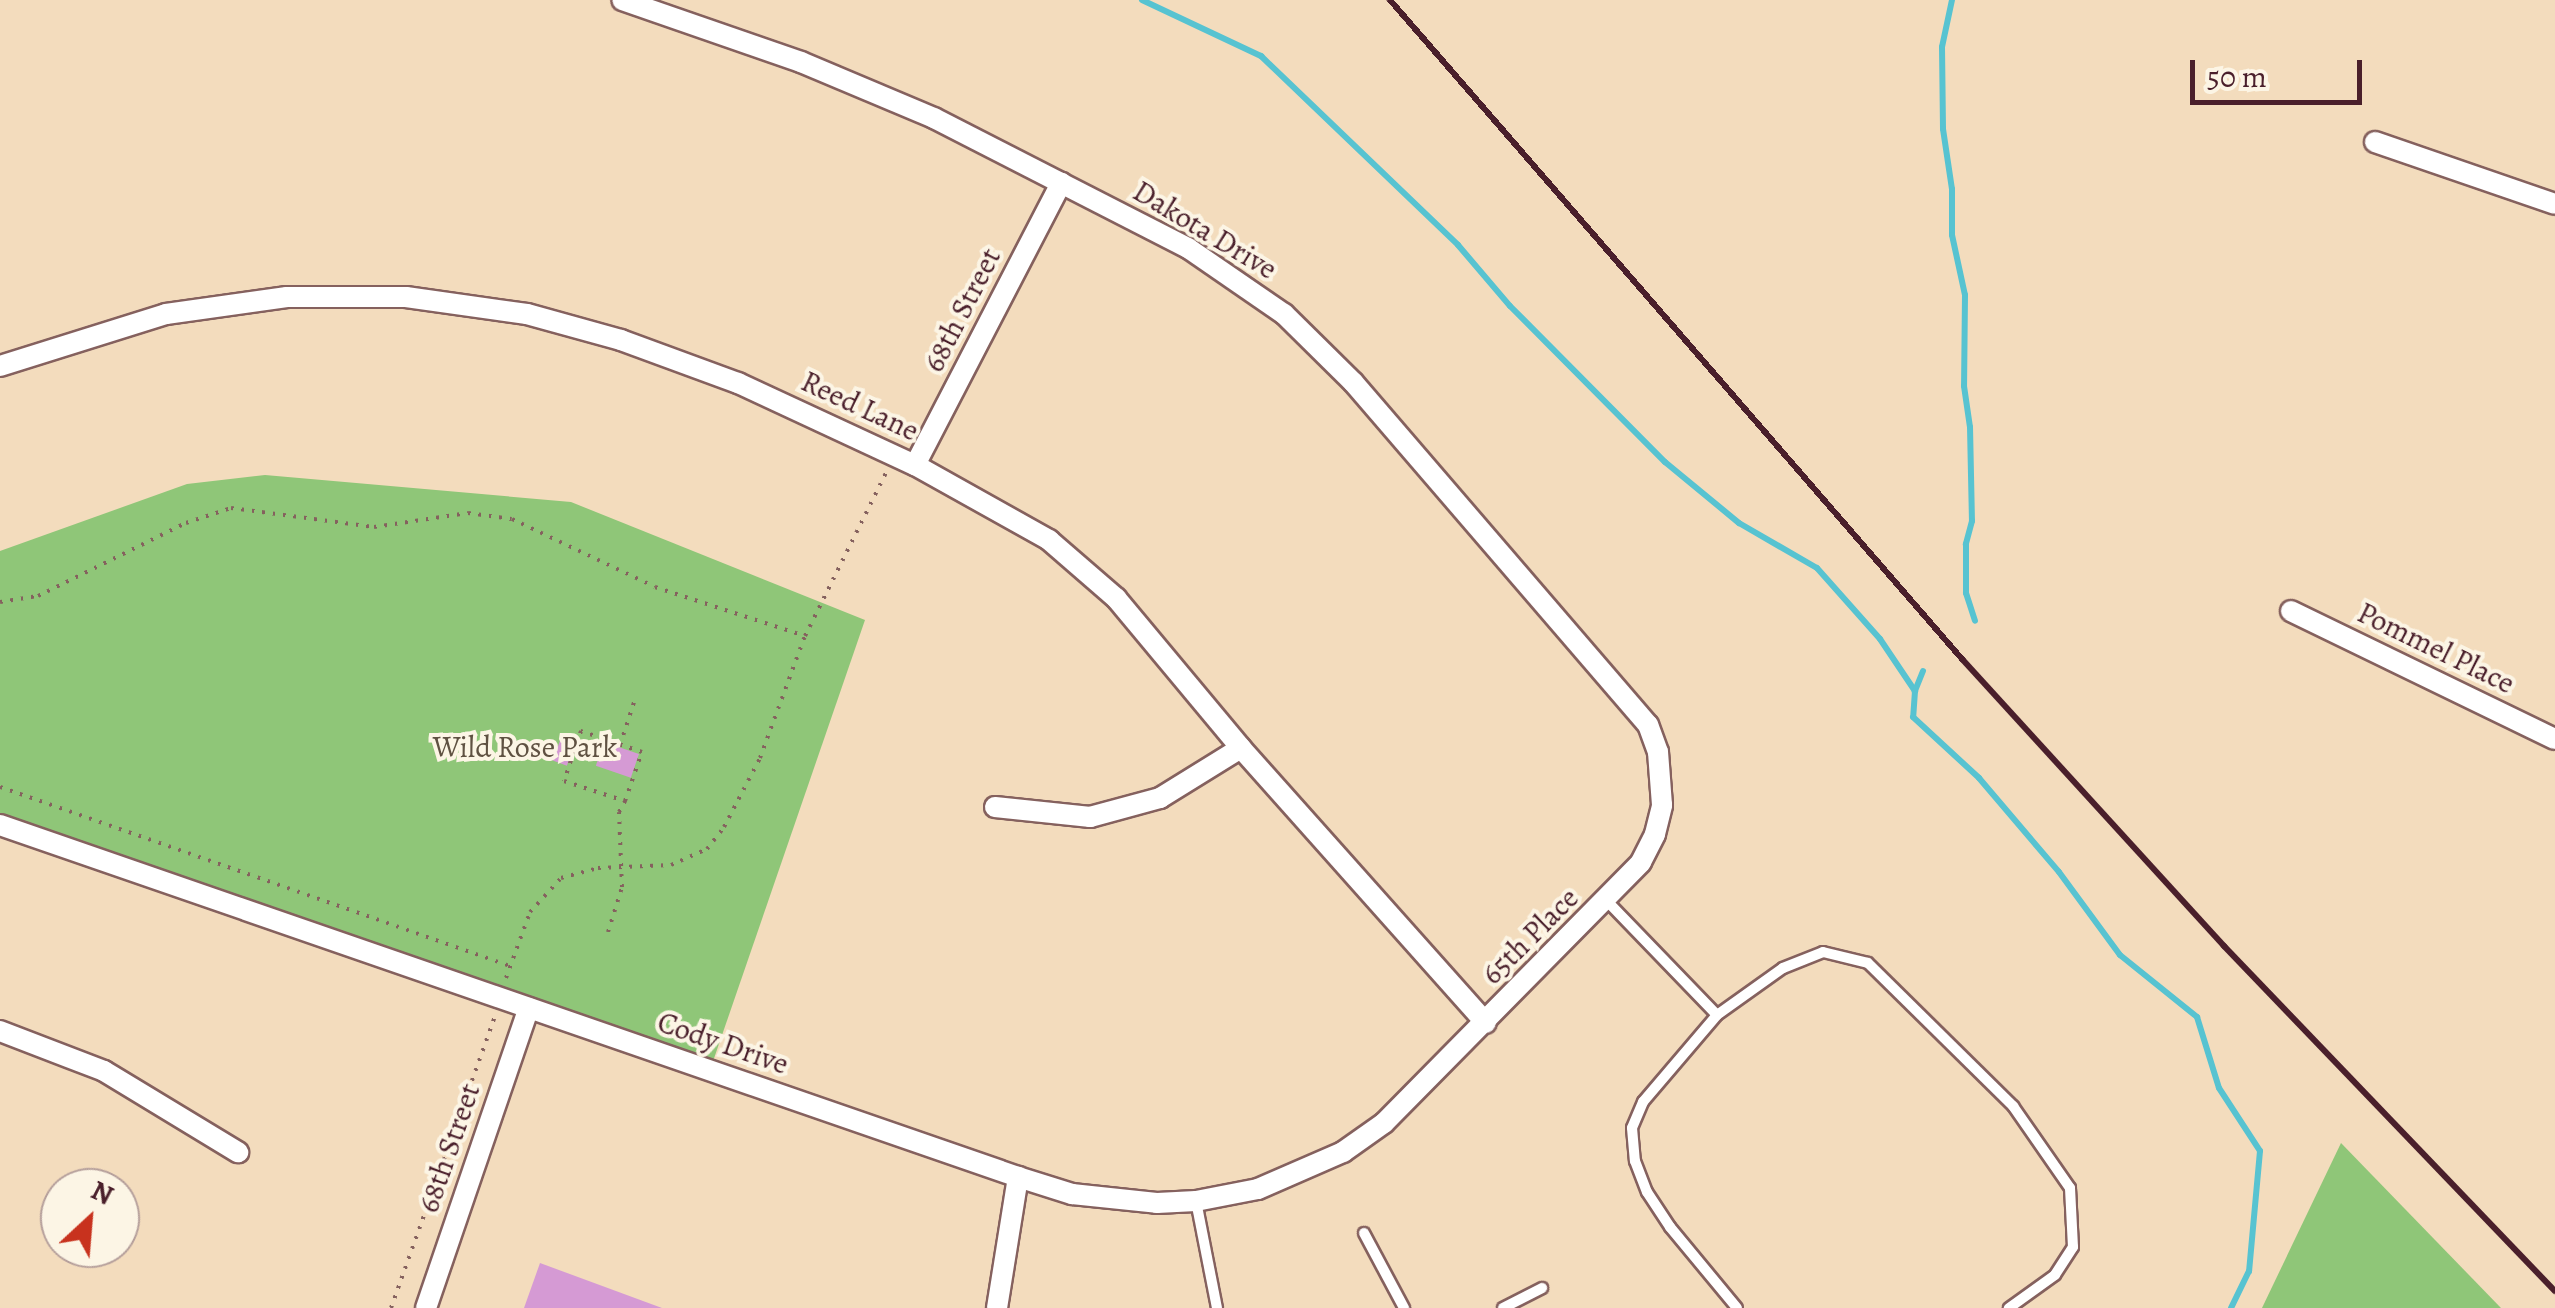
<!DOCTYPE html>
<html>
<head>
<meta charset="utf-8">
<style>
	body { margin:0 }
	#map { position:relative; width:2555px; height:1308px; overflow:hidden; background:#f3dcbd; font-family:Alegreya,serif }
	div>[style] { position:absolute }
	.green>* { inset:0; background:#8fc678 }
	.stream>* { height:6px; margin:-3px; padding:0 3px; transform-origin:3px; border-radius:3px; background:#57c3d1 }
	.building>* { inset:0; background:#d59ad4; transform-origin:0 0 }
	.path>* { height:4px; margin-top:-2px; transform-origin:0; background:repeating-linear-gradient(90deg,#85615e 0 2.5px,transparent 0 10.5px) }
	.roads { filter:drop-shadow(2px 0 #85615e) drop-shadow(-2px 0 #85615e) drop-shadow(0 2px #85615e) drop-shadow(0 -2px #85615e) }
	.lane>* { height:10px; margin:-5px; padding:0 5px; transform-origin:5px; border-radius:5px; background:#fff }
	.street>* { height:20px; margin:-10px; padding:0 10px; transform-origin:10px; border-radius:10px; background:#fff }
	.rail>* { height:6px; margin:-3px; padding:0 3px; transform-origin:3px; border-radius:3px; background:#4a1f2b }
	span { translate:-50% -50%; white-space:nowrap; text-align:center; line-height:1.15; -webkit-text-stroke:8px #fcf5e5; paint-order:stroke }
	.street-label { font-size:30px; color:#4a1f2b }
	.park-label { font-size:30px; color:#5f5142 }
	.north { position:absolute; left:40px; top:1168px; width:100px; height:100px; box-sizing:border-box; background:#fcf5e5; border:2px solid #b59f9b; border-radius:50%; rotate:26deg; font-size:28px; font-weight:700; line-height:40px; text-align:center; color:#4a1f2b }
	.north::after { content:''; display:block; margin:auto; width:35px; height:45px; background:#c8321e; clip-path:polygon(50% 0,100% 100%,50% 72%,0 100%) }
	.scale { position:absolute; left:2190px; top:60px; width:172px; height:45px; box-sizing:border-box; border:5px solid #4a1f2b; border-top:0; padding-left:12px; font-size:30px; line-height:35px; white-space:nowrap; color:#4a1f2b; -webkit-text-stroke:8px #fcf5e5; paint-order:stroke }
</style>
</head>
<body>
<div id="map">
	<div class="green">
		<i style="clip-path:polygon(265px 475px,571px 502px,865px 620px,710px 1070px,0 825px,0 551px,187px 484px)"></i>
		<i style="clip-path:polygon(2341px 1143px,2501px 1308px,2262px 1308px)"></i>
	</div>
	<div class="stream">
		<i style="left:1142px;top:0;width:132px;rotate:25.2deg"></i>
		<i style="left:1261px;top:56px;width:273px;rotate:43.8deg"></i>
		<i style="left:1458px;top:245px;width:80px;rotate:49.6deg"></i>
		<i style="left:1510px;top:306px;width:220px;rotate:45.2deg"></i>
		<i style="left:1665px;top:462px;width:96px;rotate:39.5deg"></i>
		<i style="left:1739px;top:523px;width:90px;rotate:30deg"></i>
		<i style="left:1817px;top:568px;width:95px;rotate:48.4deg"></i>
		<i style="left:1880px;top:639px;width:63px;rotate:56.1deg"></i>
		<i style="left:1952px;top:0;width:48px;rotate:102deg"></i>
		<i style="left:1942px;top:47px;width:82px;rotate:89.3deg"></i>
		<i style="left:1943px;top:129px;width:61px;rotate:81.5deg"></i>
		<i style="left:1952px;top:189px;width:46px;rotate:90deg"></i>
		<i style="left:1952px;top:235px;width:61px;rotate:77.8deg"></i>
		<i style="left:1965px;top:295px;width:91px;rotate:90.6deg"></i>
		<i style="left:1964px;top:386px;width:41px;rotate:81.7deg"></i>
		<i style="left:1970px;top:427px;width:94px;rotate:88.8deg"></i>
		<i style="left:1972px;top:521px;width:24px;rotate:105deg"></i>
		<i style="left:1966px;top:544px;width:49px;rotate:90deg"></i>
		<i style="left:1966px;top:593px;width:29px;rotate:72deg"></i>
		<i style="left:1923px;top:671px;width:22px;rotate:112deg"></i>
		<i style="left:1915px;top:691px;width:26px;rotate:94deg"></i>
		<i style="left:1913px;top:717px;width:90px;rotate:42.7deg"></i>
		<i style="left:1979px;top:778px;width:123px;rotate:49.6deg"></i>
		<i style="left:2059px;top:872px;width:103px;rotate:53.7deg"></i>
		<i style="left:2120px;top:955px;width:99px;rotate:38.8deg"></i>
		<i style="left:2197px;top:1017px;width:74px;rotate:72.8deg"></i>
		<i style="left:2219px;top:1088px;width:75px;rotate:56.9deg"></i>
		<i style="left:2260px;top:1151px;width:121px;rotate:95.2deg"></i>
		<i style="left:2249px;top:1271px;width:41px;rotate:115.9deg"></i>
	</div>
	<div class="building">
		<i style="left:561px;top:738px;width:15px;height:24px;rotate:20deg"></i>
		<i style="left:604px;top:742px;width:37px;height:25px;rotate:19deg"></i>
		<i style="clip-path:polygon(540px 1263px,662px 1308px,524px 1308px)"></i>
	</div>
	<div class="path">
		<i style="left:0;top:602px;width:38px;rotate:-9deg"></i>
		<i style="left:38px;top:596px;width:165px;rotate:-26.3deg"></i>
		<i style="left:186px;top:523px;width:47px;rotate:-18.4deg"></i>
		<i style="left:231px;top:508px;width:144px;rotate:7.6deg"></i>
		<i style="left:374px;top:527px;width:95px;rotate:-8.5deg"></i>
		<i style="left:468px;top:513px;width:44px;rotate:7.8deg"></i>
		<i style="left:512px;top:519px;width:158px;rotate:25.4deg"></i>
		<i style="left:655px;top:587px;width:158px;rotate:18.1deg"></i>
		<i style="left:620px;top:745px;width:48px;rotate:-71.9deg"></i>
		<i style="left:0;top:787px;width:541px;rotate:19.34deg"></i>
		<i style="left:608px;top:932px;width:47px;rotate:-72.7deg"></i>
		<i style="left:622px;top:887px;width:75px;rotate:-92.3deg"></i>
		<i style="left:619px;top:812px;width:13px;rotate:-61deg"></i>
		<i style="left:625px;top:801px;width:52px;rotate:-70.9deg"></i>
		<i style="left:642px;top:752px;width:65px;rotate:-161deg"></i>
		<i style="left:581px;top:731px;width:53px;rotate:108.8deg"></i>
		<i style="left:564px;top:781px;width:64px;rotate:18.2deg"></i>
		<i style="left:506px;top:978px;width:70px;rotate:-70deg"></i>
		<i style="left:530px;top:912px;width:46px;rotate:-47.6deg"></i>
		<i style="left:561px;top:878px;width:38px;rotate:-15deg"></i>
		<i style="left:598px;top:868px;width:73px;rotate:-2.4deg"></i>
		<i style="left:671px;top:865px;width:39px;rotate:-24deg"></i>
		<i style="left:707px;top:849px;width:28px;rotate:-52deg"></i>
		<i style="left:724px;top:827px;width:78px;rotate:-62.4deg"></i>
		<i style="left:760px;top:758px;width:130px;rotate:-69.8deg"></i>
		<i style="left:805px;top:636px;width:182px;rotate:-63.6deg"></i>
		<i style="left:391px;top:1308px;width:310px;rotate:-70.4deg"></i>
	</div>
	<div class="roads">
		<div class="lane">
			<i style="left:1607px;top:901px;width:158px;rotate:46deg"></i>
			<i style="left:1717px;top:1015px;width:81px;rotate:-35.5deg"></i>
			<i style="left:1783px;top:968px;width:43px;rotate:-21.8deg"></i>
			<i style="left:1823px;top:952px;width:46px;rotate:13.7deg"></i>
			<i style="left:1868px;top:963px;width:204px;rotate:44.6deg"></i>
			<i style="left:2013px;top:1106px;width:100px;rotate:55.2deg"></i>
			<i style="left:2070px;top:1188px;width:59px;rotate:87.1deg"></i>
			<i style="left:2073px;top:1247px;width:33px;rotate:123deg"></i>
			<i style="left:2055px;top:1275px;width:57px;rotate:144.3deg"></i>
			<i style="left:1717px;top:1015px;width:114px;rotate:130.4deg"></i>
			<i style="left:1643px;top:1102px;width:28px;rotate:113deg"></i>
			<i style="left:1632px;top:1128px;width:33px;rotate:85deg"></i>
			<i style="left:1635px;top:1161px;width:33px;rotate:69deg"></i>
			<i style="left:1647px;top:1192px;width:42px;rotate:56.7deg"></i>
			<i style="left:1670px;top:1227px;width:105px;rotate:50.4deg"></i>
			<i style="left:1196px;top:1201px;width:109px;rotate:78.9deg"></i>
			<i style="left:1364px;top:1233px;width:85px;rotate:61.9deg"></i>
			<i style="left:1503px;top:1308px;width:44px;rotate:-27.1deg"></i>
		</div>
		<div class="street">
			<i style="left:2375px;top:142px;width:190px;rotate:19deg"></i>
			<i style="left:0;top:366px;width:174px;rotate:-17.4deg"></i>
			<i style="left:166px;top:314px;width:122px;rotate:-8deg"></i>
			<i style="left:287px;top:297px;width:119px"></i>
			<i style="left:406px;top:297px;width:122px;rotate:8deg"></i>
			<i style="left:527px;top:314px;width:98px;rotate:15.5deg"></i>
			<i style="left:621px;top:340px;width:125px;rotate:20.2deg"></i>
			<i style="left:738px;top:383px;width:195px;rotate:24.9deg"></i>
			<i style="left:915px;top:465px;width:154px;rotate:29.2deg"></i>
			<i style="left:1049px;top:540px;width:89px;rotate:40.9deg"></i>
			<i style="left:1116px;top:598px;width:195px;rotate:50.2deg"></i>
			<i style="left:1241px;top:748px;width:368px;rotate:48.3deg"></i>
			<i style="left:915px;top:465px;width:318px;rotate:-62.6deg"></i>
			<i style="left:2291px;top:611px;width:293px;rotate:25.9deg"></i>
			<i style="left:995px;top:807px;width:96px;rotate:6deg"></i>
			<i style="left:1090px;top:817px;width:73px;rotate:-15.2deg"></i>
			<i style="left:1160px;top:798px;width:95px;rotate:-31.7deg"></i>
			<i style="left:0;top:825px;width:1077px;rotate:19.07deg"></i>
			<i style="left:1018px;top:1177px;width:57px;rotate:17.5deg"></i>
			<i style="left:1072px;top:1194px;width:85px;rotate:6deg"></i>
			<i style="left:1157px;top:1203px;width:39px;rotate:-3deg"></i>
			<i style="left:1196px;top:1201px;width:63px;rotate:-11deg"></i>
			<i style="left:1258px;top:1189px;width:93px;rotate:-23.5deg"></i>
			<i style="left:1343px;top:1152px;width:50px;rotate:-35.3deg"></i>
			<i style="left:1384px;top:1123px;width:366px;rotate:-45.4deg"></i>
			<i style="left:1641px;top:862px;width:31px;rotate:-63deg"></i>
			<i style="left:1655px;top:834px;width:30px;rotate:-76deg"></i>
			<i style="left:1662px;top:805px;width:53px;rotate:-94.3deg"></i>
			<i style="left:1658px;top:752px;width:29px;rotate:-110deg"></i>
			<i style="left:1648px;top:725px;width:452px;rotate:-130.7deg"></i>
			<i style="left:1353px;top:382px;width:97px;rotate:-135.4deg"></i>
			<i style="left:1284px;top:314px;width:116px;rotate:-145.5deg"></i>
			<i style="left:1188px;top:248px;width:285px;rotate:-152.9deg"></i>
			<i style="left:934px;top:118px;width:144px;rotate:-157.2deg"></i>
			<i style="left:801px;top:62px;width:189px;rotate:-160.9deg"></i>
			<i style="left:0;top:1031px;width:111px;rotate:21deg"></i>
			<i style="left:104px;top:1071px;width:157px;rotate:31.2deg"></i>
			<i style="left:426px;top:1308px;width:317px;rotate:-71.1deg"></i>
			<i style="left:997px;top:1308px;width:133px;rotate:-80.9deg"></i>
		</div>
	</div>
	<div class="rail">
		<i style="left:1390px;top:0;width:873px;rotate:49.04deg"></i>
		<i style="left:1962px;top:659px;width:389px;rotate:47.6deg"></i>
		<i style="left:2224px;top:946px;width:478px;rotate:46.2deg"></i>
	</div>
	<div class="street-label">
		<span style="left:1205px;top:230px;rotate:31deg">Dakota Drive</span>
		<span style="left:962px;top:310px;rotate:-63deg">68th Street</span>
		<span style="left:860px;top:406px;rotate:25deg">Reed Lane</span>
		<span style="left:2436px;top:648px;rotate:26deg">Pommel Place</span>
		<span style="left:1530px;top:936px;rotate:-45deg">65th Place</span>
		<span style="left:723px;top:1043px;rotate:19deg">Cody Drive</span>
		<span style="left:449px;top:1148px;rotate:-71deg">68th Street</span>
	</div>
	<div class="park-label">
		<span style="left:525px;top:747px">Wild Rose Park</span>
	</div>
	<div class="north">N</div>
	<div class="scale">50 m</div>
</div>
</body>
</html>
